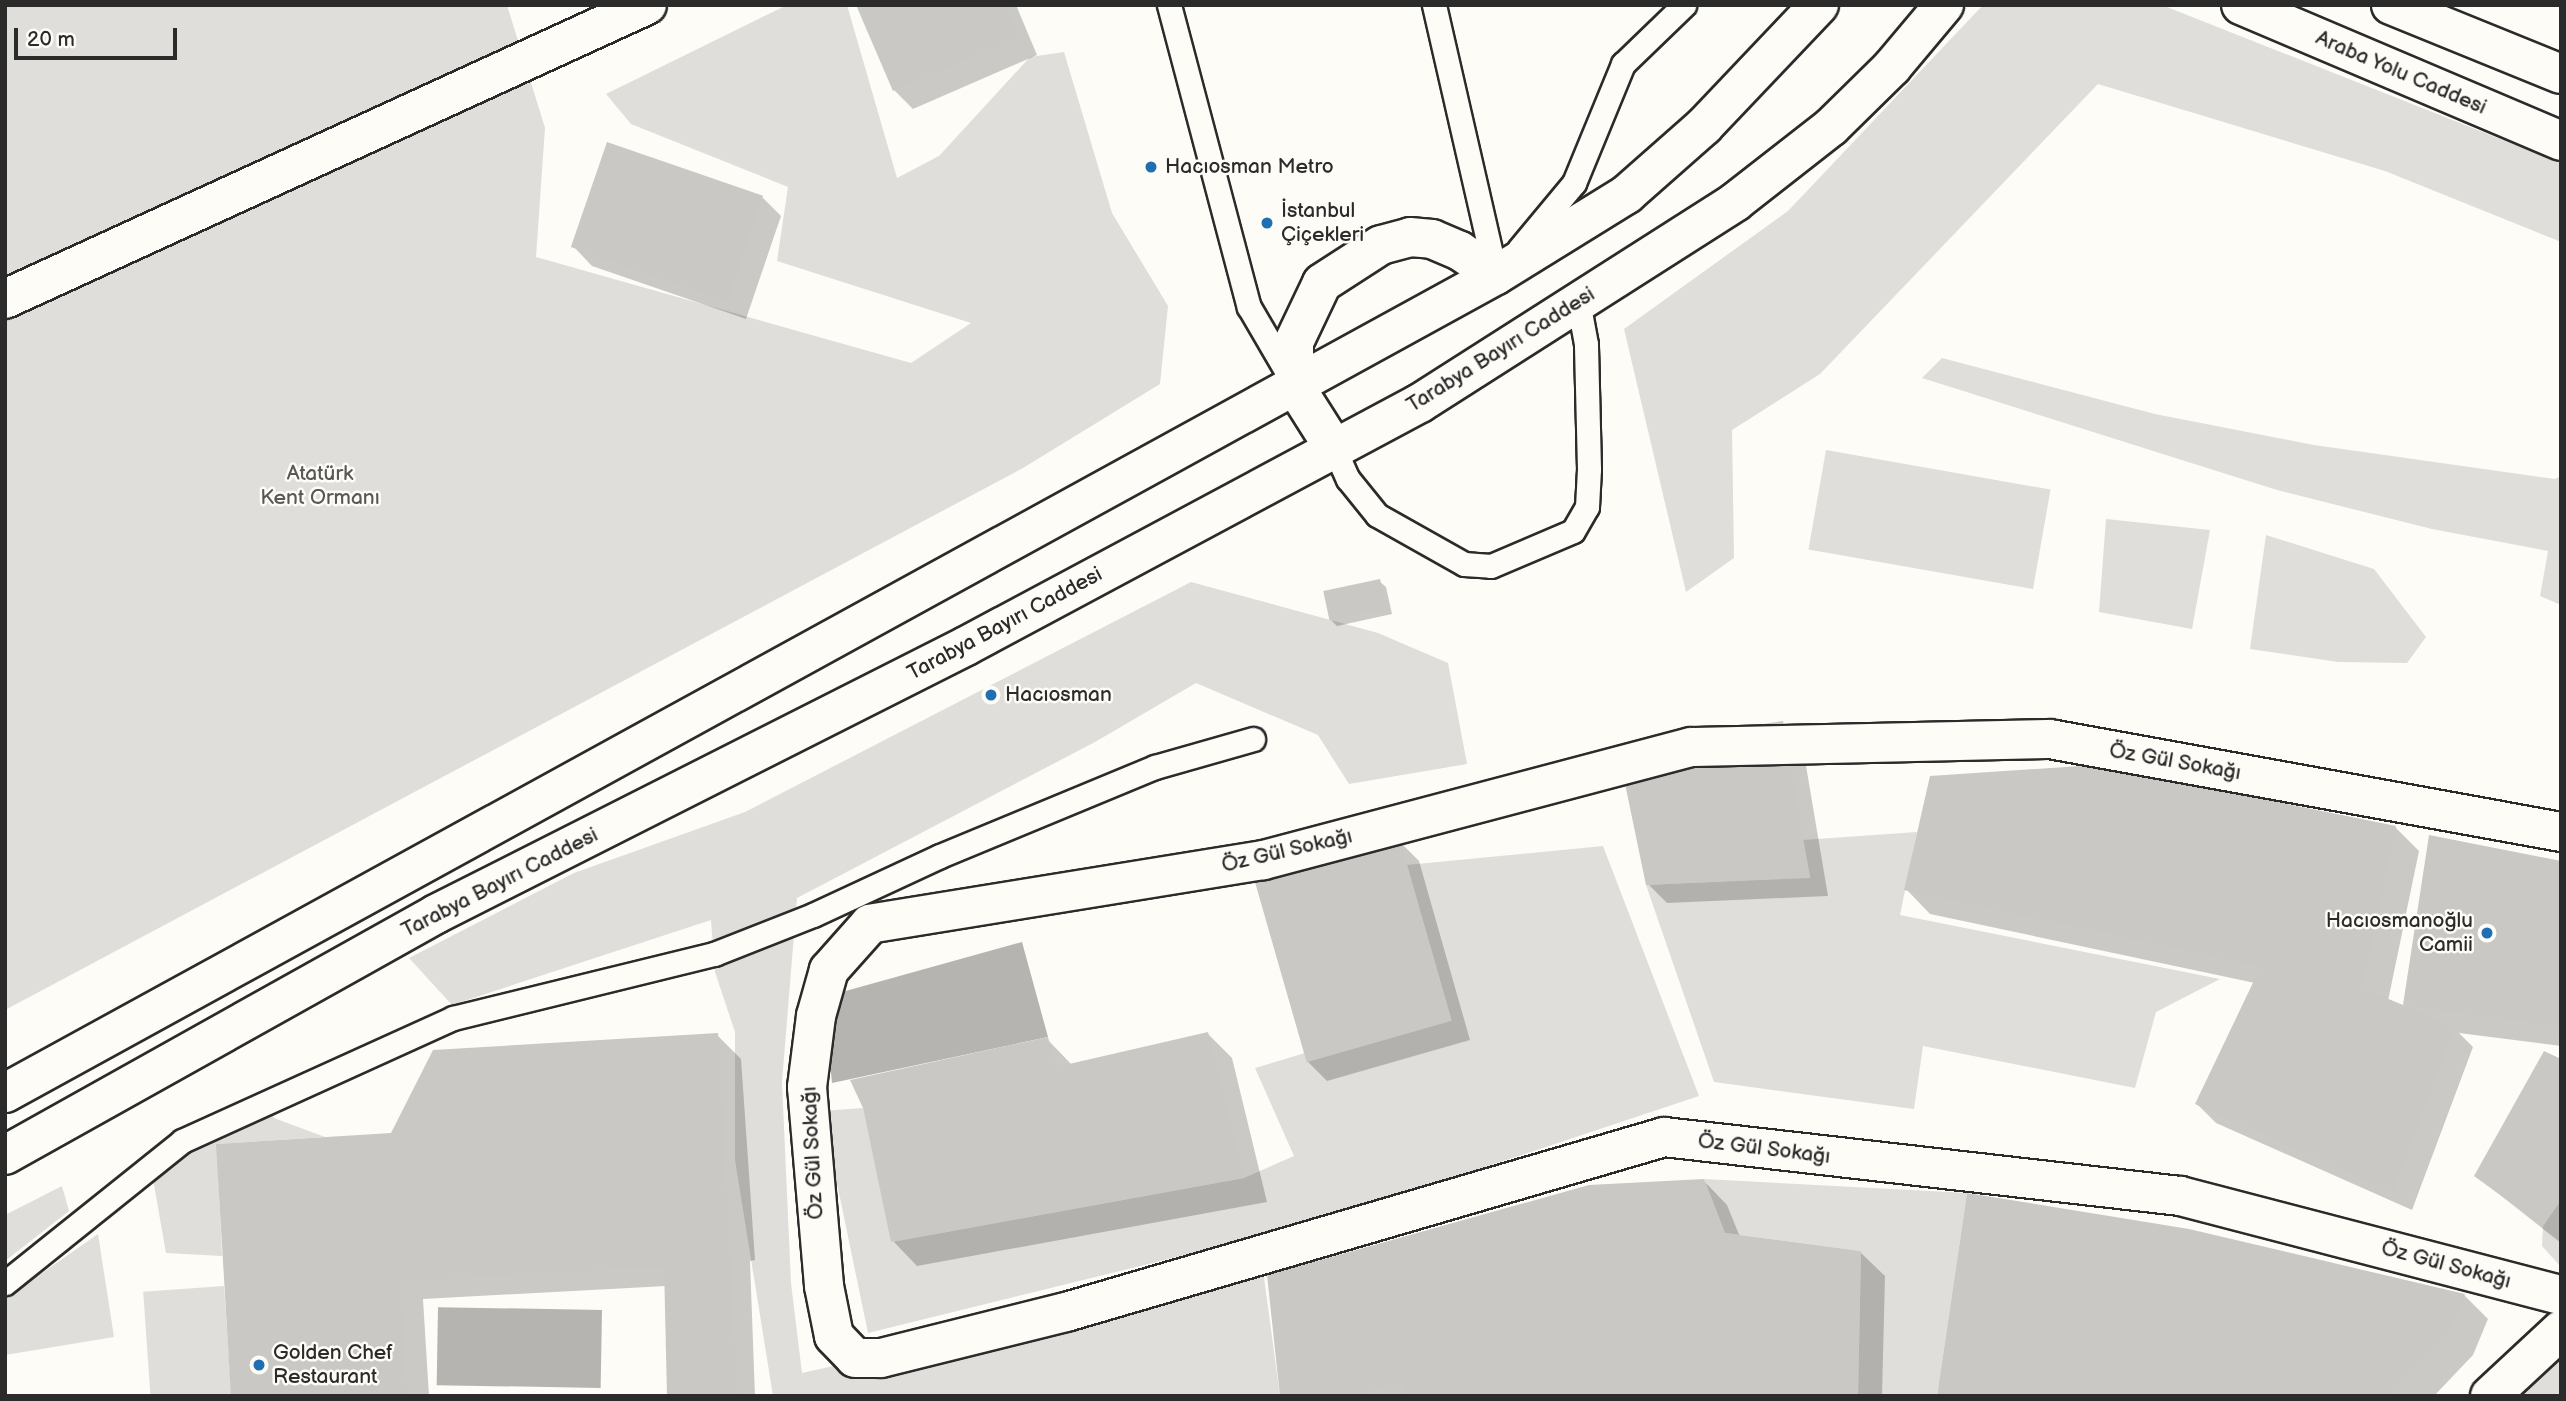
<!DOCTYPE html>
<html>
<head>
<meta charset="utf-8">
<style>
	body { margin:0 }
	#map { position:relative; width:2566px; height:1401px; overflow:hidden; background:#fdfcf7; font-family:"Balsamiq Sans",sans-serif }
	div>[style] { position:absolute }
	.green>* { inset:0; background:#dfdeda; transform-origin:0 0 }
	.water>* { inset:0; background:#b5b4b1; transform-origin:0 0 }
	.shadow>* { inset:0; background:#0003 }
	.building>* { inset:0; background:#c9c8c4; transform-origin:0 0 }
	.roads { filter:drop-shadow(2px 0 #2b2b2b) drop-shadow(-2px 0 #2b2b2b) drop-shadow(0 2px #2b2b2b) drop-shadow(0 -2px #2b2b2b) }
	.service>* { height:23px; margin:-11.5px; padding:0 11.5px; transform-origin:11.5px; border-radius:11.5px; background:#fdfcf7 }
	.minor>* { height:38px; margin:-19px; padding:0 19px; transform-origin:19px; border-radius:19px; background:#fdfcf7 }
	.tertiary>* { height:38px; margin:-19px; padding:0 19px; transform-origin:19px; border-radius:19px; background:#fdfcf7 }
	.primary>* { height:38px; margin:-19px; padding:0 19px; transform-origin:19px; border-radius:19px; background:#fdfcf7 }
	.dots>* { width:19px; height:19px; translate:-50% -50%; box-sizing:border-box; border:4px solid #fdfcf7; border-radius:50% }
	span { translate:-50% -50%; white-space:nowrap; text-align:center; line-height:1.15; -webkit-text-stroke:5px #fdfcf7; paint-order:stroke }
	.street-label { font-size:21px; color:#2b2b2b }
	.poi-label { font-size:21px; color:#2b2b2b }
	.left { translate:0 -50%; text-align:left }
	.right { translate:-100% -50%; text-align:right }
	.park-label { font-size:21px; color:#585857 }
	.frame { position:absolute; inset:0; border:7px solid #2b2b2b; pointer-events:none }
	.scale { position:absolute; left:14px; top:28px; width:163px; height:32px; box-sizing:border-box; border:4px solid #2b2b2b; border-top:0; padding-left:9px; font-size:21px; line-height:24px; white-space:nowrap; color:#2b2b2b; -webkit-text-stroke:5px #fdfcf7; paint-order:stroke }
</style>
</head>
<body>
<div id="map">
	<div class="green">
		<i style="clip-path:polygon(5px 5px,507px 5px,545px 128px,536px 257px,911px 363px,971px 323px,777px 261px,788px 187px,631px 124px,606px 94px,787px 5px,847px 5px,897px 178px,939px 156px,1030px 57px,1064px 52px,1112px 213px,1168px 306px,1160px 384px,1023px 468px,5px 1010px)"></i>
		<i style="clip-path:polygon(1983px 5px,2162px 5px,2561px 163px,2561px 242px,2385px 171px,2098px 84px,1820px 374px,1732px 430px,1734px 558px,1686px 592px,1624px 329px,1788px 211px)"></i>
		<i style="clip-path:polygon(1942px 358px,2155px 414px,2314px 445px,2555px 479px,2561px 476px,2561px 605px,2540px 596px,2548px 551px,2432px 529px,2277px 490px,1922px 378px)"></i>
		<i style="left:1826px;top:450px;width:228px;height:101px;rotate:10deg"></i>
		<i style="clip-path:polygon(2106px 519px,2210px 530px,2192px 629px,2099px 612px)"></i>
		<i style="clip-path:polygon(2266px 535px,2374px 569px,2426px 637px,2407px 663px,2338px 662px,2250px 649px)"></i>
		<i style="clip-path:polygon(1191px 582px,1378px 633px,1448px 663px,1467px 764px,1349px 784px,1318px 735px,1196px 683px,1095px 742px,797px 898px,782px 1082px,791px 1283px,802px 1373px,968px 1336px,1261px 1255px,1280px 1396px,773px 1396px,735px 1160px,735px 1032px,715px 972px,711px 920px,452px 1005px,409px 958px,574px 873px,745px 812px)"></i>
		<i style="clip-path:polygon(1917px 832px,1900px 915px,2220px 979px,2156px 1012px,2135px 1088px,1923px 1046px,1914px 1109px,1714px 1082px,1646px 885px,1810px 877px,1803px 840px)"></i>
		<i style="clip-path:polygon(1603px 846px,1699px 1096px,1323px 1221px,868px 1333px,822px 1111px,863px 1108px,892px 1242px,1244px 1178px,1294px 1156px,1255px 1068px,1425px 1017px,1386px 867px)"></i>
		<i style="clip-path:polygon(267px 1102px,274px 1118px,325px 1137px,217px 1144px,222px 1256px,166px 1253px,150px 1162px)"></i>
		<i style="clip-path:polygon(1704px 1179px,1967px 1193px,1937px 1396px,1858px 1396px,1861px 1251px,1725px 1233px)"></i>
		<i style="clip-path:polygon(62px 1186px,69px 1211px,5px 1261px,5px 1215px)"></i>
		<i style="clip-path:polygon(2561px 1200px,2561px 1267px,2542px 1246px,2543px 1226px)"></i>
		<i style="clip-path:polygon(98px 1234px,114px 1337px,5px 1355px,5px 1299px)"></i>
		<i style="left:224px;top:1286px;width:110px;height:81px;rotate:86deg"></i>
		<i style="clip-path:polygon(2561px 1351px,2561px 1396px,2506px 1396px)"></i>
	</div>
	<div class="water">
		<i style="clip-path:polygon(1022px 942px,1048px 1037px,832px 1083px,824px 997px)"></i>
		<i style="left:602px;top:1310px;width:78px;height:164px;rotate:91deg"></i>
	</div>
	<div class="shadow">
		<i style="clip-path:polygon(858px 5px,1016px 5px,1037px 55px,913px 109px,894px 90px)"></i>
		<i style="clip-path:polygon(762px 197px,781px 216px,746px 319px,592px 266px,573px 246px)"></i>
		<i style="clip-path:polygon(1379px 581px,1386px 587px,1392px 614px,1337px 626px,1331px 620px)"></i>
		<i style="clip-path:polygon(1782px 723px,1802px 742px,1828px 896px,1667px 903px,1648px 884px)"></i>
		<i style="clip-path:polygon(2395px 827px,2419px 851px,2388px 1001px,2404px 1008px,2431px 837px,2561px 863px,2561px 1046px,2459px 1033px,2473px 1047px,2412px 1210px,2216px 1123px,2197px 1104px,2255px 983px,1930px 914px,1906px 889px)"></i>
		<i style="clip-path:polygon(1400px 842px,1419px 861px,1470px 1040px,1327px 1081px,1308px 1062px)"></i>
		<i style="clip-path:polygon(1208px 1034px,1232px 1058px,1267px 1202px,917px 1266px,893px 1241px,1047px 1039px,1072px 1065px)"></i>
		<i style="clip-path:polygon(717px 1035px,741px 1059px,755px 1260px,750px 1261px,755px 1396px,669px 1396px,666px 1286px,423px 1299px,429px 1396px,233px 1396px,392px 1135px)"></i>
		<i style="clip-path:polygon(2561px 1061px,2561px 1243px,2476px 1176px)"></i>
		<i style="clip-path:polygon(1703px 1180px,1727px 1205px,1740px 1237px,1860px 1252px,1885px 1276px,1882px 1396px,1282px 1396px)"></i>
		<i style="clip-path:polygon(2464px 1295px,2488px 1319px,2473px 1355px,2434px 1396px,1938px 1396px)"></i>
	</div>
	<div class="building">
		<i style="clip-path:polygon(856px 5px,1006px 5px,1019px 36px,893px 91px)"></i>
		<i style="left:607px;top:142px;width:165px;height:111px;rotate:19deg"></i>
		<i style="left:1380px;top:579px;width:30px;height:58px;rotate:78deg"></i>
		<i style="clip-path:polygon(1783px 721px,1810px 878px,1646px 885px,1617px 745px)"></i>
		<i style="clip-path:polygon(2096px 765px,2396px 826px,2362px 988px,2403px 1005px,2429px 835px,2561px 861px,2561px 1026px,2403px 1005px,2455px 1027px,2393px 1192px,2195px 1104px,2261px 966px,1904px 890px,1930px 776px)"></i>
		<i style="left:1400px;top:840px;width:188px;height:151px;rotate:74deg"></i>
		<i style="clip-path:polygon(1208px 1032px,1244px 1178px,891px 1242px,863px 1108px,850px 1080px,1048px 1037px,1056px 1067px)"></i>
		<i style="clip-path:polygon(718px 1033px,737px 1396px,667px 1396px,664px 1266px,399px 1281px,407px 1396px,231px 1396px,216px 1144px,391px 1133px,433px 1050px)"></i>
		<i style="clip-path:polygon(2544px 1051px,2561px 1059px,2561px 1200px,2543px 1226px,2474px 1176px)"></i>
		<i style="clip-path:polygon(1704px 1179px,1725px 1233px,1861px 1251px,1858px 1396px,1407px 1396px,1404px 1382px,1345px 1396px,1280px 1396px,1267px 1275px,1589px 1185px)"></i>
		<i style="clip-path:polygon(1967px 1193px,2189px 1229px,2465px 1294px,2449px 1331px,2386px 1396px,1937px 1396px)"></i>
	</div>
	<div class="roads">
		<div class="service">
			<i style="left:1169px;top:5px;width:312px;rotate:75.2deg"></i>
			<i style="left:1249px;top:307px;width:83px;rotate:59.7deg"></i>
			<i style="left:1434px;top:5px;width:277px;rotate:77.1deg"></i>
			<i style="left:1519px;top:249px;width:86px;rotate:-50.2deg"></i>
			<i style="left:1574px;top:183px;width:129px;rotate:-67.6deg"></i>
			<i style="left:1623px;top:64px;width:85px;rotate:-44deg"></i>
			<i style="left:1334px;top:448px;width:34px;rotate:66deg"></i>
			<i style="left:1348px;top:479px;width:46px;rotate:51.1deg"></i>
			<i style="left:1377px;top:515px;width:100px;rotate:29.4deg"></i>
			<i style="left:1464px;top:564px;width:27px;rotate:4deg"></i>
			<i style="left:1491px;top:566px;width:89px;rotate:-23.1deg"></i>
			<i style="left:1573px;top:531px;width:28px;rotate:-60deg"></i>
			<i style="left:1587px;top:507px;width:38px;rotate:-87deg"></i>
			<i style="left:1589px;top:469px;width:125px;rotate:-91.4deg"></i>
			<i style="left:1586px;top:344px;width:44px;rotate:-100.5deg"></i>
			<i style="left:5px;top:1283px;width:227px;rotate:-38.7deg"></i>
			<i style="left:182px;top:1141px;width:298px;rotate:-24.4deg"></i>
			<i style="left:453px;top:1018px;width:269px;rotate:-13.8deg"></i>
			<i style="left:714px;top:954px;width:106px;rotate:-21.5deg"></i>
			<i style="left:813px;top:915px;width:140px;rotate:-24.9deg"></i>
			<i style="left:940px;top:856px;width:233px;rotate:-22.5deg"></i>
			<i style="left:1155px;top:767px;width:102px;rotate:-15.9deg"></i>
		</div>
		<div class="minor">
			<i style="left:5px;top:299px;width:706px;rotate:-24.61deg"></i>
			<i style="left:2561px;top:832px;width:519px;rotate:-169.69deg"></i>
			<i style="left:2050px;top:739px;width:359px;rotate:178.7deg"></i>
			<i style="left:1691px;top:747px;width:443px;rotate:165.2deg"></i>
			<i style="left:1263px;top:860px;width:398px;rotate:170.8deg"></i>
			<i style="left:870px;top:924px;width:62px;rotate:131.7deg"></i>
			<i style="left:829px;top:970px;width:48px;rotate:105.8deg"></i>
			<i style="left:816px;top:1016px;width:72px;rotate:97.2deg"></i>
			<i style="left:807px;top:1087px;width:200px;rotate:85.1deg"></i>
			<i style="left:824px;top:1286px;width:51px;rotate:78.7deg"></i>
			<i style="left:834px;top:1336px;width:30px;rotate:46deg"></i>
			<i style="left:855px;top:1358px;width:26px"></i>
			<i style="left:881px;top:1358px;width:191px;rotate:-14deg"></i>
			<i style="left:1066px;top:1312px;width:623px;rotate:-16.31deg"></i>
			<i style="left:1664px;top:1137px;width:519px;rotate:6.52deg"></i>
			<i style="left:2180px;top:1196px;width:394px;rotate:14.6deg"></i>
			<i style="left:2490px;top:1396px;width:97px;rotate:-42.9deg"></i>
		</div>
		<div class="tertiary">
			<i style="left:2241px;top:5px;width:348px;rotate:23deg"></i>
			<i style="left:2391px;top:5px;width:183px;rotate:22.1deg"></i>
		</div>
		<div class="primary">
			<i style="left:1334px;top:448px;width:75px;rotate:-122.4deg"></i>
			<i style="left:1294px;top:385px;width:43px;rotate:-90deg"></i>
			<i style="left:1294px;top:342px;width:65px;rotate:-64.6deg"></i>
			<i style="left:1322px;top:283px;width:70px;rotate:-32.8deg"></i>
			<i style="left:1381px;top:245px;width:30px;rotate:-15deg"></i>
			<i style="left:1410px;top:237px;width:22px;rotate:5deg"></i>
			<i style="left:1432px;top:239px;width:30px;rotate:23deg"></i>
			<i style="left:1460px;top:251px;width:43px;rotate:33.7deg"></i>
			<i style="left:5px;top:1093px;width:1701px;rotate:-28.75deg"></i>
			<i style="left:1496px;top:275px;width:154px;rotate:-31.7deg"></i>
			<i style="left:1627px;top:194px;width:103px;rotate:-41.4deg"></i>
			<i style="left:1704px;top:126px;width:167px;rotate:-46.5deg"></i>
			<i style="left:5px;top:1155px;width:494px;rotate:-29.2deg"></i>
			<i style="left:436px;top:914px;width:594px;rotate:-26.82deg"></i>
			<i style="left:966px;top:646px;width:515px;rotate:-28.16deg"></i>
			<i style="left:1420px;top:403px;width:374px;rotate:-32.5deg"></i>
			<i style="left:1735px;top:202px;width:122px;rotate:-38deg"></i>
			<i style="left:1831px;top:127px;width:86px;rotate:-44.5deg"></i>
			<i style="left:1892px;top:67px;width:81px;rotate:-50deg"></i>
		</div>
	</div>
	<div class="dots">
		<i style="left:1151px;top:167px;background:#1f6fb2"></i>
		<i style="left:1267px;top:223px;background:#1f6fb2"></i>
		<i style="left:991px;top:695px;background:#1f6fb2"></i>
		<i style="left:2487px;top:933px;background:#1f6fb2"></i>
		<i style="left:259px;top:1365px;background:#1f6fb2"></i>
	</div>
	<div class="street-label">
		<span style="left:2401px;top:73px;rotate:23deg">Araba Yolu Caddesi</span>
		<span style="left:1501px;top:350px;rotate:-32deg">Tarabya Bayırı Caddesi</span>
		<span style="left:1005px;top:624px;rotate:-28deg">Tarabya Bayırı Caddesi</span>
		<span style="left:2175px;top:762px;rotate:10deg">Öz Gül Sokağı</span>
		<span style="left:1287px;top:851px;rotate:-13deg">Öz Gül Sokağı</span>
		<span style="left:500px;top:883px;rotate:-27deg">Tarabya Bayırı Caddesi</span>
		<span style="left:1764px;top:1149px;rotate:7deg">Öz Gül Sokağı</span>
		<span style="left:813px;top:1153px;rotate:-93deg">Öz Gül Sokağı</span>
		<span style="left:2446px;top:1265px;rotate:15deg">Öz Gül Sokağı</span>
	</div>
	<div class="poi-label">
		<span class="left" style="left:1165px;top:167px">Hacıosman Metro</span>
		<span class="left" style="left:1281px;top:223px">İstanbul<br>Çiçekleri</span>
		<span class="left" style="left:1005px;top:695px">Hacıosman</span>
		<span class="right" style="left:2473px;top:933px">Hacıosmanoğlu<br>Camii</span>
		<span class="left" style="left:273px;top:1365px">Golden Chef<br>Restaurant</span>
	</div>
	<div class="park-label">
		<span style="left:320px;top:486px">Atatürk<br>Kent Ormanı</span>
	</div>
	<div class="frame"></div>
	<div class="scale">20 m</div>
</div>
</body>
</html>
